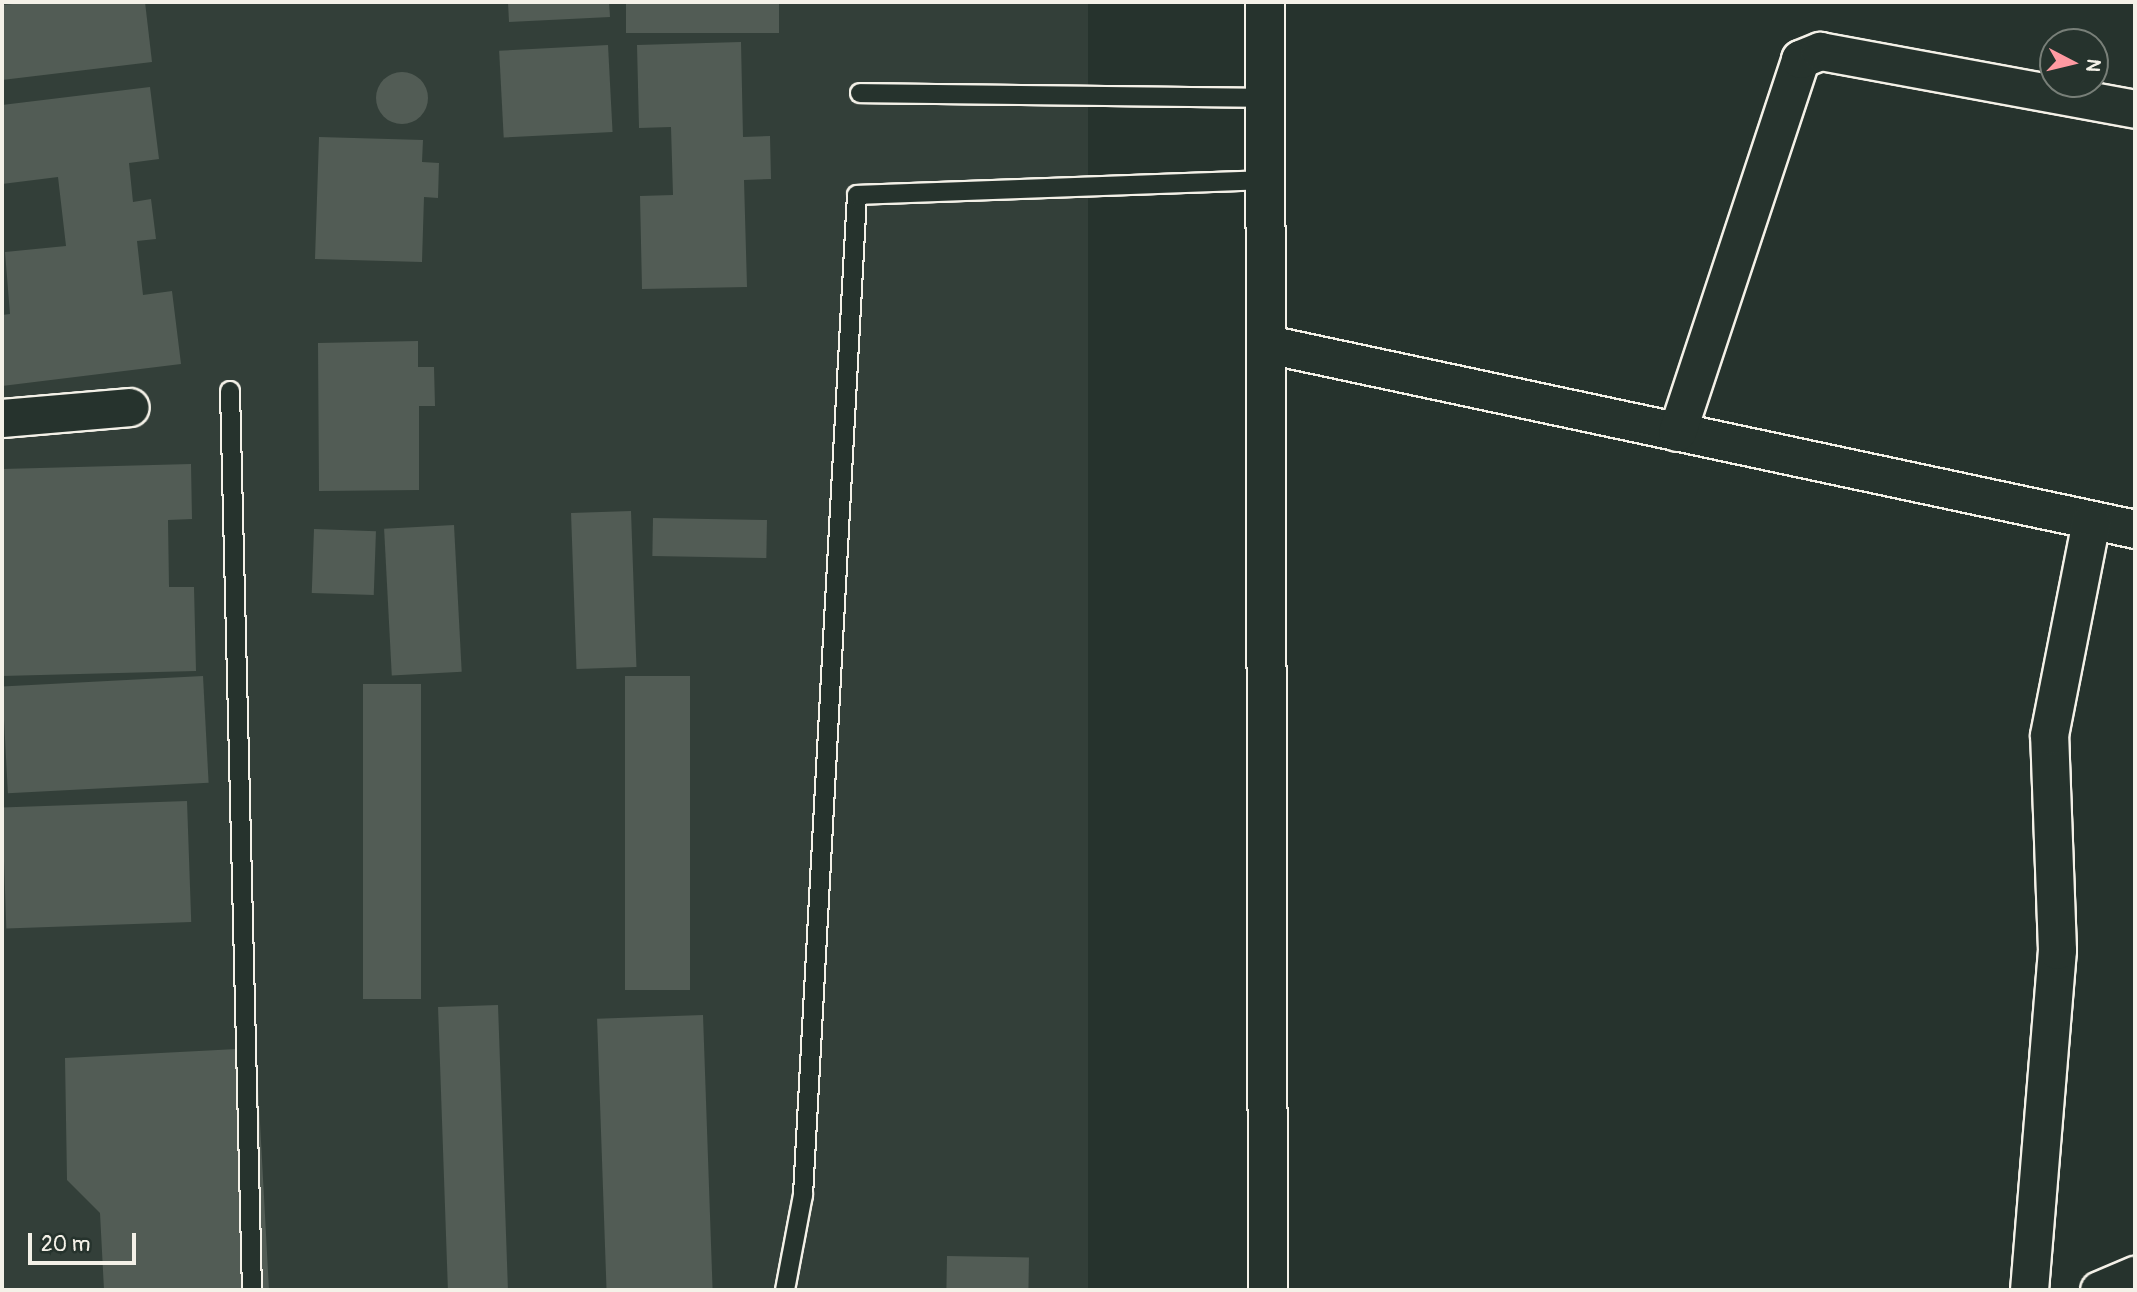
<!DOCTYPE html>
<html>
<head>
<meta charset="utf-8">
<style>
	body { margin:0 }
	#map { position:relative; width:2137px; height:1292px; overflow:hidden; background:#26332d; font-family:Pangolin,sans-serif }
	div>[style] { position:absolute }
	.built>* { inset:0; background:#333f39; transform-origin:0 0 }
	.building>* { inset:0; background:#525c55; transform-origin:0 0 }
	.round { border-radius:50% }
	.roads { filter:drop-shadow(2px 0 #f4f1e8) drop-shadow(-2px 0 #f4f1e8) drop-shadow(0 2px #f4f1e8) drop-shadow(0 -2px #f4f1e8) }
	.lane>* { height:18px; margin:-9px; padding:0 9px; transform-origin:9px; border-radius:9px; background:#26332d }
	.street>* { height:37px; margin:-18.5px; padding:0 18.5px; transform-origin:18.5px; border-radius:18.5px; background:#26332d }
	.primary>* { height:38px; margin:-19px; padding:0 19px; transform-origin:19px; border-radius:19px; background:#26332d }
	span { translate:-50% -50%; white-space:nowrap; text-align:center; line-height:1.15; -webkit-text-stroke:6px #26332d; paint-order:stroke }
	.frame { position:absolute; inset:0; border:4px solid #f4f1e8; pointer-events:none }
	.north { position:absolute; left:2039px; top:28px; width:70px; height:70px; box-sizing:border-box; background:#26332d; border:2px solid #787f78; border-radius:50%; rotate:97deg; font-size:19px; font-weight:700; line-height:28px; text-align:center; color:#f4f1e8 }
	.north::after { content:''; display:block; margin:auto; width:24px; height:32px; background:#ff9aa2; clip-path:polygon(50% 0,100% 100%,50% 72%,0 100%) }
	.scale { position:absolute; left:28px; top:1233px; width:108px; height:32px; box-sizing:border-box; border:4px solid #f4f1e8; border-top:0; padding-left:9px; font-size:21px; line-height:24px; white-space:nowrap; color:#f4f1e8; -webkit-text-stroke:5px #26332d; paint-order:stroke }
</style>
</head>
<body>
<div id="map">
	<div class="built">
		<i style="left:2px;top:2px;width:1086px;height:1288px"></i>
	</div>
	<div class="building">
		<i style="clip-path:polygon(33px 2px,145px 2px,152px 62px,2px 80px,2px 5px)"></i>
		<i style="clip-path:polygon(508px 2px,609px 2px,610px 17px,509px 22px)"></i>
		<i style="left:626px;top:2px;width:153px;height:31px"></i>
		<i style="clip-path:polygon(741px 42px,743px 137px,770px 136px,771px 179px,744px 180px,747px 287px,642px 289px,640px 196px,673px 195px,671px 127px,639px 128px,637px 45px)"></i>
		<i style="left:608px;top:45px;width:87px;height:109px;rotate:87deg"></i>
		<i class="round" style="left:376px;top:72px;width:52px;height:52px"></i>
		<i style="clip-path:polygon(150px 87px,159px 159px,129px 163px,133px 202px,151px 199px,156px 239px,137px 241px,143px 295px,172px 291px,181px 364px,2px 386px,2px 315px,10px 314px,5px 252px,66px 246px,58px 177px,2px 184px,2px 105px)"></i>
		<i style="clip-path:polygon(319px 137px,423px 140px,422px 162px,439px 163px,438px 198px,424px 197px,422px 262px,315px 259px)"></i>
		<i style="clip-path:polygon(418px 341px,418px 367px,434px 367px,435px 406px,419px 406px,419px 490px,319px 491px,318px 343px)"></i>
		<i style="clip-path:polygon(191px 464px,192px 519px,168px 520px,169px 587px,194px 587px,196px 671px,2px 676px,2px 469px)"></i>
		<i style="left:631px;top:511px;width:156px;height:60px;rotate:88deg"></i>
		<i style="left:653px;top:518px;width:114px;height:38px;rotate:1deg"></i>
		<i style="left:454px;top:525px;width:147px;height:70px;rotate:87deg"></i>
		<i style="left:314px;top:529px;width:62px;height:64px;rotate:2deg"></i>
		<i style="left:203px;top:676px;width:107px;height:201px;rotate:87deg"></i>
		<i style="left:690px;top:676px;width:314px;height:65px;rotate:90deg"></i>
		<i style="left:363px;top:684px;width:58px;height:315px"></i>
		<i style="left:187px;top:801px;width:121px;height:185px;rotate:88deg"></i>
		<i style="left:498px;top:1005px;width:285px;height:60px;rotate:88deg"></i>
		<i style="left:703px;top:1015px;width:275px;height:106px;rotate:88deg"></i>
		<i style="clip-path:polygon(256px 1048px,269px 1290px,104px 1290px,100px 1213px,67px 1180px,65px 1058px)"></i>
		<i style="left:947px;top:1256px;width:82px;height:34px;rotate:1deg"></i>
	</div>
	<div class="roads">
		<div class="lane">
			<i style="left:860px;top:93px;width:406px;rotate:0.7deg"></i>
			<i style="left:230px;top:391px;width:899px;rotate:88.6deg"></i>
			<i style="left:785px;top:1290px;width:97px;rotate:-79.3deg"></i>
			<i style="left:803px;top:1195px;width:1001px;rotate:-86.91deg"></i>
			<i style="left:857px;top:195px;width:409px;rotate:-2.1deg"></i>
		</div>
		<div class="street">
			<i style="left:1267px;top:344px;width:887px;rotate:12.03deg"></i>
			<i style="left:2px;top:418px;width:128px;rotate:-4.9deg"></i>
			<i style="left:1677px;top:432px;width:393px;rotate:-71.7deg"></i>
			<i style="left:1800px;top:59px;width:22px;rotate:-22deg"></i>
			<i style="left:1820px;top:51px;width:320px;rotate:10.4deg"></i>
			<i style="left:2029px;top:1290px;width:341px;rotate:-85.3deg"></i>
			<i style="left:2057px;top:950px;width:215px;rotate:-92.1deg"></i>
			<i style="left:2049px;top:735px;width:218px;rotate:-78.9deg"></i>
			<i style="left:2099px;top:1290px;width:39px;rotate:-23deg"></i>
		</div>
		<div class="primary">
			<i style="left:1265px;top:2px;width:1288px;rotate:89.87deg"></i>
		</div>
	</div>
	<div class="frame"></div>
	<div class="north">N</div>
	<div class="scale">20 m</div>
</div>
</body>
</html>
